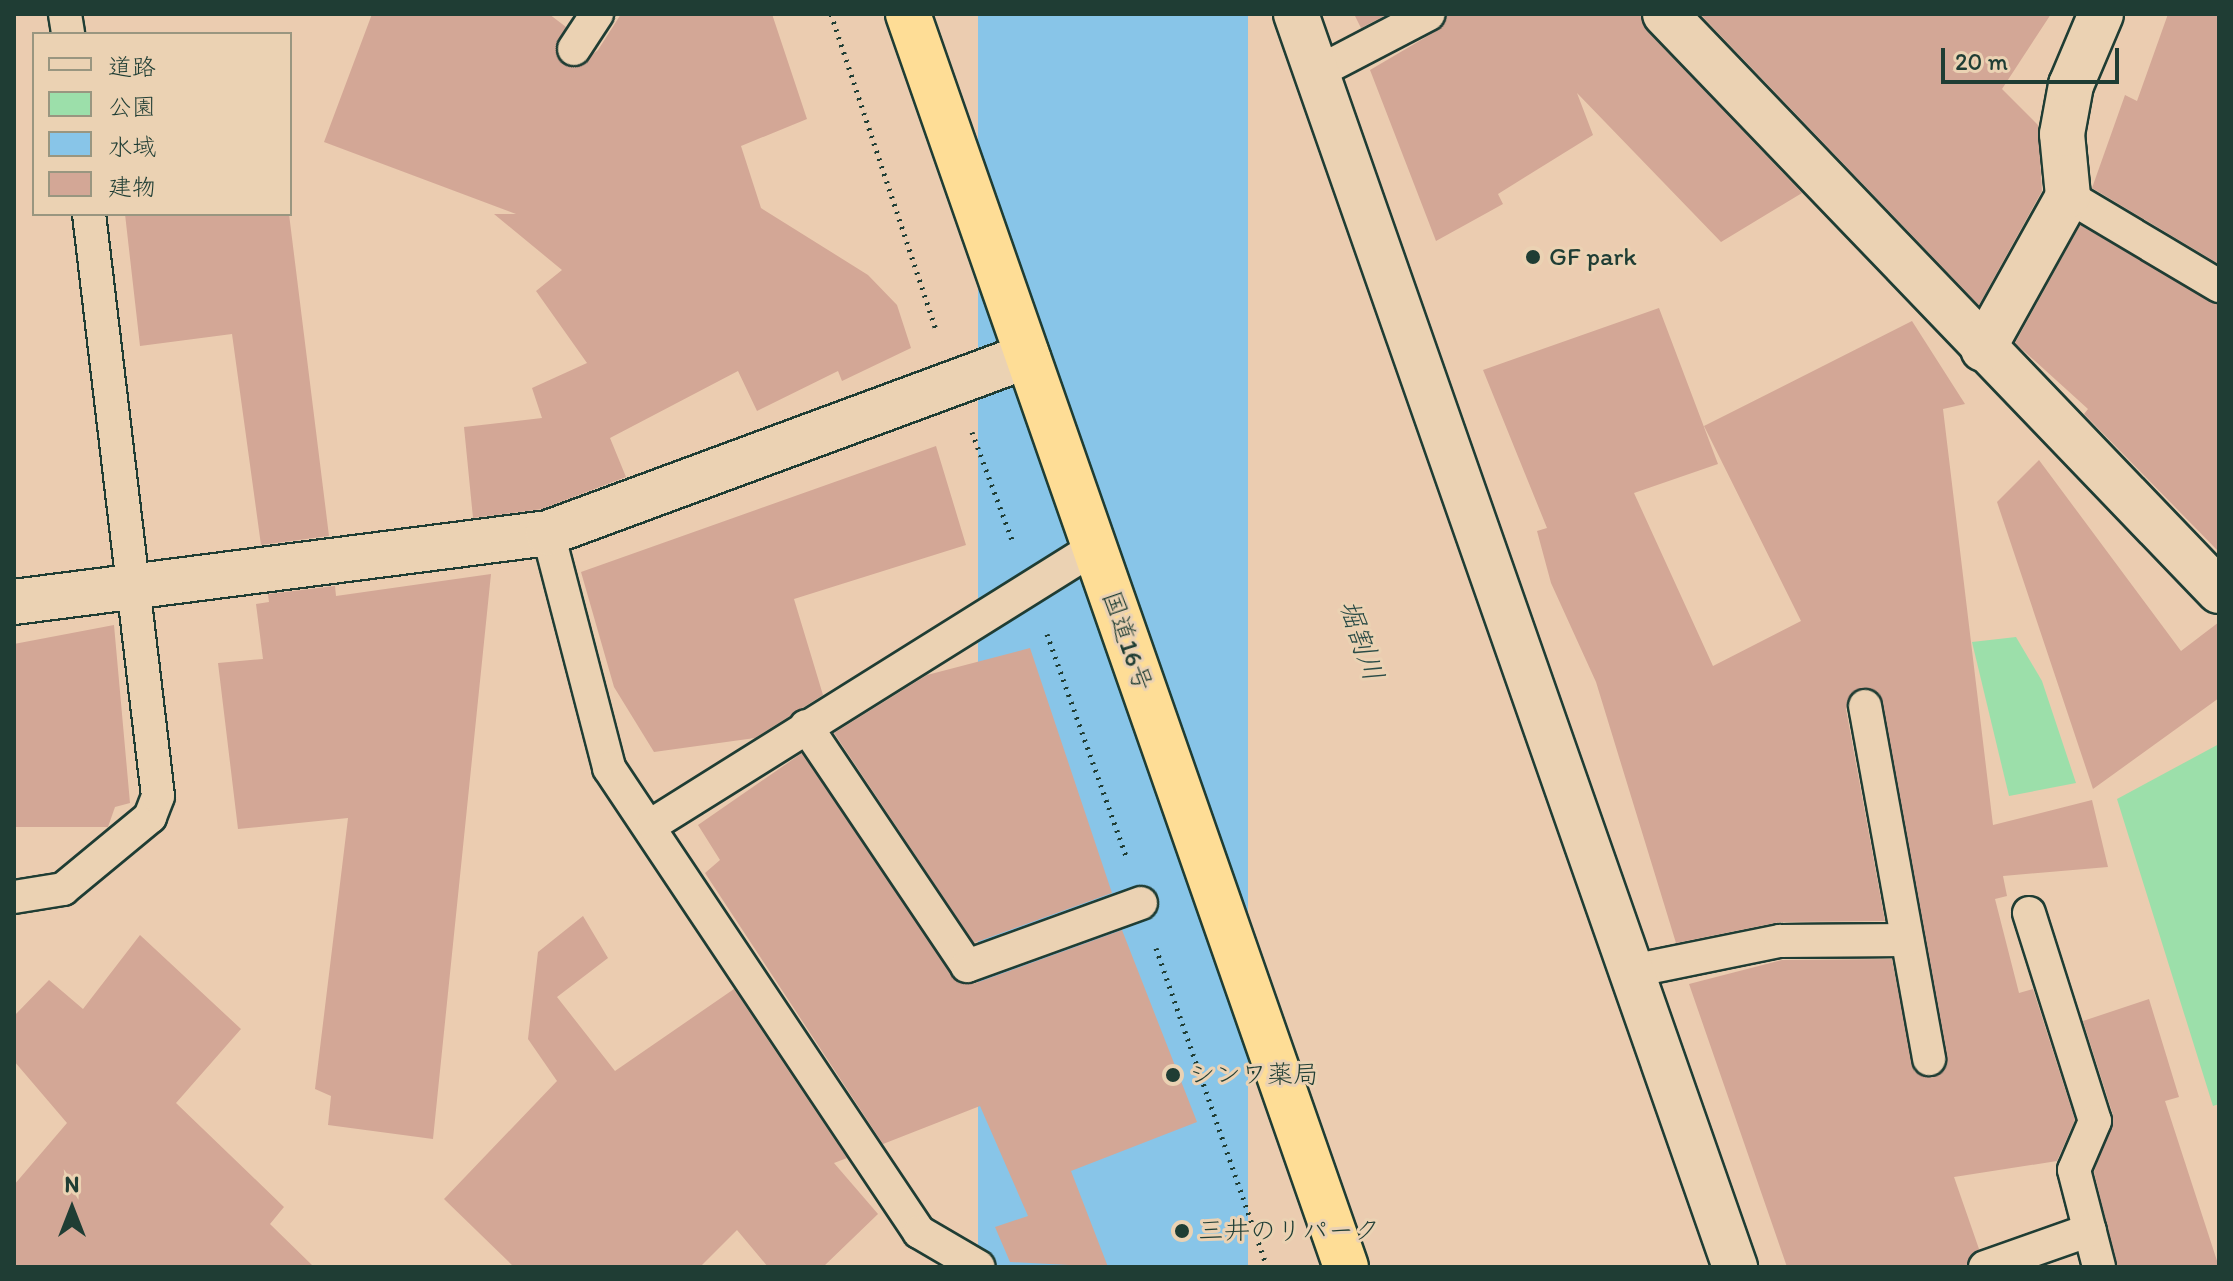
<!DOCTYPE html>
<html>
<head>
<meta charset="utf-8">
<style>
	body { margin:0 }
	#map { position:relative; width:2233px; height:1281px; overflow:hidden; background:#ebccb0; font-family:Itim,"Klee One",sans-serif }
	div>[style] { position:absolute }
	.green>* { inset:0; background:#9cdfaa }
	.water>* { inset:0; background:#88c5e8; transform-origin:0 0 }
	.building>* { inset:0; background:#d3a796 }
	.path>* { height:5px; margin-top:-2.5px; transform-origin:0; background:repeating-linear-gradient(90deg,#1f3d34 0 2px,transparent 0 8px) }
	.roads { filter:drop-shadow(2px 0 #1f3d34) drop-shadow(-2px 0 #1f3d34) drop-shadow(0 2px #1f3d34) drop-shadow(0 -2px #1f3d34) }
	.lane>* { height:32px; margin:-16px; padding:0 16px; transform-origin:16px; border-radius:16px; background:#ebd2b3 }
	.street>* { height:44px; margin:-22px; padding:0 22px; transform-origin:22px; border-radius:22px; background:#ebd2b3 }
	.secondary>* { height:44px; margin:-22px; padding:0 22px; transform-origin:22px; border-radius:22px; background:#ebd2b3 }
	.highway>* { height:44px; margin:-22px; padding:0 22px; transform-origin:22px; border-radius:22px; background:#fedd96 }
	.dots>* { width:22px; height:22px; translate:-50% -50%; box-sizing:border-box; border:4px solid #ebd2b3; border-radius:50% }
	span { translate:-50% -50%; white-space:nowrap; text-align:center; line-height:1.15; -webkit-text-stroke:6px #ebd2b3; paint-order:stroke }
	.poi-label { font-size:26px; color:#1f3d34 }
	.left { translate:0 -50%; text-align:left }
	.street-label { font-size:26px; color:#1f3d34 }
	.water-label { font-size:28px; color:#2a4b46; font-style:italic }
	.frame { position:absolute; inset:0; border:16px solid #1f3d34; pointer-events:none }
	.legend { position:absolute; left:32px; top:32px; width:260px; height:184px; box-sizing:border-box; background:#ebd2b3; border:2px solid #999680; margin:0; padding:10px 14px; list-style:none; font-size:24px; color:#1f3d34 }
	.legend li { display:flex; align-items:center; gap:16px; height:40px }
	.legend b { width:40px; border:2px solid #999680 }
	.north { position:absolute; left:32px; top:1169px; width:80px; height:80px; -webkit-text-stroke:6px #ebd2b3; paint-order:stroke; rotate:0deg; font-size:22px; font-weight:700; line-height:32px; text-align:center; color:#1f3d34 }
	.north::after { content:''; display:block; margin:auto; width:28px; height:36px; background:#1f3d34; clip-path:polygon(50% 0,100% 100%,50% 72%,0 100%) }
	.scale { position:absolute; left:1941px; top:48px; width:178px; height:36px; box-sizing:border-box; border:4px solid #1f3d34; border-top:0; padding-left:10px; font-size:24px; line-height:28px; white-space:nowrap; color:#1f3d34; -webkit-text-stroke:6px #ebd2b3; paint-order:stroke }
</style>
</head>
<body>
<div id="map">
	<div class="green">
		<i style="clip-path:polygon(2016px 637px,2042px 681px,2076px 783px,2009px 796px,1972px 642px)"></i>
		<i style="clip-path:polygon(2219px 744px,2219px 1104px,2213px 1106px,2117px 799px)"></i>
	</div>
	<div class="water">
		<i style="left:978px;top:14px;width:270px;height:1326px"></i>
	</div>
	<div class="building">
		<i style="clip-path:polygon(372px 14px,549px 14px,566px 27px,557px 57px,574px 68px,598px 50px,621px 14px,772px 14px,807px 119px,741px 146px,761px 208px,868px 275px,897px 305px,911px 348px,842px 381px,838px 371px,757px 411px,738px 371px,610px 438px,626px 477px,542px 509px,473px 518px,464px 427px,542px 418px,532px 388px,587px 363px,536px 291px,562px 270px,494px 214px,516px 214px,324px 142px)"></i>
		<i style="clip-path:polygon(1354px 14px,1388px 14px,1361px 28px)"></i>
		<i style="clip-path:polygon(1448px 14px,1641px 14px,1647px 31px,1802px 193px,1721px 242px,1577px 93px,1593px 135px,1498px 194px,1503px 204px,1436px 241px,1370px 70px,1438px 30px)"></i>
		<i style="clip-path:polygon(1700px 14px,2051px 14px,2002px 89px,2038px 125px,2042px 191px,1979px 305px)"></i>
		<i style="clip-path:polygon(2168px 14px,2219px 14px,2219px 264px,2092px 188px,2125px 95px,2137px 101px)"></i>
		<i style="clip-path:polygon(125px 214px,289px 214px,329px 536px,261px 545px,232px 334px,140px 346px)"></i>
		<i style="clip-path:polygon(2080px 225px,2219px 305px,2219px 552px,2084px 414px,2088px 409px,2015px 343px)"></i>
		<i style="clip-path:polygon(1659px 308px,1718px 464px,1634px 493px,1713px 666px,1801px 621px,1704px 426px,1912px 321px,1965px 404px,1943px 409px,1993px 825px,2092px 800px,2108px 867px,2003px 876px,2007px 896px,1995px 899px,2019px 993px,2033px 989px,2075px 1120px,2057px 1161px,1954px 1177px,1979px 1249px,1966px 1267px,1787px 1267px,1689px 984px,1782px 960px,1892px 959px,1914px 1071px,1932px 1078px,1947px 1066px,1880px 694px,1861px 688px,1846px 709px,1885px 921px,1780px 922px,1676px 943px,1596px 682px,1551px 583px,1537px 531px,1547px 528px,1483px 370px)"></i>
		<i style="clip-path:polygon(936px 446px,966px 545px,794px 599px,823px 695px,755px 738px,654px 752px,614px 687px,581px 572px)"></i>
		<i style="clip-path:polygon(2039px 460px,2181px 651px,2219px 622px,2219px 698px,2093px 789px,1997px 502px)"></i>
		<i style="clip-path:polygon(491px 574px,433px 1139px,328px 1125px,331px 1096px,315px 1089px,348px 818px,238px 829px,218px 663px,263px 659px,256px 604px,269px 602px,268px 594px,335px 586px,336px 596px)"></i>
		<i style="clip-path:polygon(114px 625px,130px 803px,115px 807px,108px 827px,14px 827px,14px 644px)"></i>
		<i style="clip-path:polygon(1030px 648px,1112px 893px,974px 943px,834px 733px,927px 675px)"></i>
		<i style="clip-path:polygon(802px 753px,958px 983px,973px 984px,1122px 930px,1197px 1122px,1071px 1171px,1108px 1267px,1010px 1262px,995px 1227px,1028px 1216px,980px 1106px,883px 1144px,705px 873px,720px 860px,698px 825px)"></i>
		<i style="clip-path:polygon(583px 916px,608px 958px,557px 997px,615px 1071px,734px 989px,847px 1158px,834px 1163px,878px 1214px,823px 1267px,768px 1267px,737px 1230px,700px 1267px,514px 1267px,444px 1199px,557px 1081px,528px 1039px,538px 952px)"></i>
		<i style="clip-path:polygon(140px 935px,241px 1029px,176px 1103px,284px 1207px,270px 1224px,314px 1267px,14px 1267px,14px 1185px,67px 1123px,14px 1061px,14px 1016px,49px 980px,83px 1009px)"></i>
		<i style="clip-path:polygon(2149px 999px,2179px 1097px,2165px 1101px,2219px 1267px,2117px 1267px,2094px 1172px,2113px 1115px,2083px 1021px)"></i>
	</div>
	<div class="path">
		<i style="left:831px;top:14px;width:335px;rotate:71.6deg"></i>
		<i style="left:972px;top:432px;width:117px;rotate:69.6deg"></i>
		<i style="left:1047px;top:634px;width:239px;rotate:70.4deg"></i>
		<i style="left:1156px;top:948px;width:338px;rotate:70.8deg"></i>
	</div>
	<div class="roads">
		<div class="lane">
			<i style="left:65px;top:14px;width:20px;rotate:81deg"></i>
			<i style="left:574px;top:49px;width:42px;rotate:-56.7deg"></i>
			<i style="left:1316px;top:73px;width:127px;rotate:-27.6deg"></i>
			<i style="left:2068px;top:196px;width:176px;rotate:30.8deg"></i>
			<i style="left:548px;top:533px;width:243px;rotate:75.4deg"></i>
			<i style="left:609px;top:768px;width:558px;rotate:56.25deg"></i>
			<i style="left:919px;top:1232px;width:69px;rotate:30.3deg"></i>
			<i style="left:1865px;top:706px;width:359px;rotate:79.7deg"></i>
			<i style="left:806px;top:726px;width:289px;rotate:56.1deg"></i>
			<i style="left:967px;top:966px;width:185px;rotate:-19.9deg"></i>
			<i style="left:653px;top:824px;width:520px;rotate:-32.04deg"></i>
			<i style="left:14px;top:897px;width:50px;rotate:-9.3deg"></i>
			<i style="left:63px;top:889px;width:113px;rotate:-39.6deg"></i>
			<i style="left:150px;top:817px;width:22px;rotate:-69deg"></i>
			<i style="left:158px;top:796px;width:586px;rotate:-96.76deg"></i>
			<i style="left:2029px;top:913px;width:218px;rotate:72.4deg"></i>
			<i style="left:2095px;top:1121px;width:53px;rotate:113.2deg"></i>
			<i style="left:2074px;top:1170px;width:100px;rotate:75.5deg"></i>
			<i style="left:1632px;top:971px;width:151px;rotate:-11.5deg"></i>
			<i style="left:1780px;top:941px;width:127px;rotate:-0.5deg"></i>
			<i style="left:1985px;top:1267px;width:111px;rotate:-19.4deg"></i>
		</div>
		<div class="street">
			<i style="left:1665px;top:14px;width:800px;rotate:46.17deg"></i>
			<i style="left:1983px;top:349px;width:175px;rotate:-60.9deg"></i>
			<i style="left:2068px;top:196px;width:62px;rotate:-95.5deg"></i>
			<i style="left:2062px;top:134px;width:50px;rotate:-79.6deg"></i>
			<i style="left:2071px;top:85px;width:77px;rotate:-67.1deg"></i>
			<i style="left:14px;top:602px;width:538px;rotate:-7.36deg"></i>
			<i style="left:548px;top:533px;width:511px;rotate:-20.28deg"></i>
		</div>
		<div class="secondary">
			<i style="left:1296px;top:14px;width:1328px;rotate:70.69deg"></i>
		</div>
		<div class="highway">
			<i style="left:908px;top:14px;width:1327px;rotate:70.73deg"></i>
		</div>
	</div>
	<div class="dots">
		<i style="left:1533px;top:257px;background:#1f3d34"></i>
		<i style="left:1173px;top:1075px;background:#1f3d34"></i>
		<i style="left:1182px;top:1231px;background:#1f3d34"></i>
	</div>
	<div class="poi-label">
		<span class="left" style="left:1549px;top:257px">GF park</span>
		<span class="left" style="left:1189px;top:1075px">シンワ薬局</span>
		<span class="left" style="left:1198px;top:1231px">三井のリパーク</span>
	</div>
	<div class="street-label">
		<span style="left:1127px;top:641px;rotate:71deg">国道16号</span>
	</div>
	<div class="water-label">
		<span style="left:1362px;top:640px;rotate:71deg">堀割川</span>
	</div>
	<div class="frame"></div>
	<ul class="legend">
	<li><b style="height:10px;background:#ebd2b3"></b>道路</li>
	<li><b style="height:22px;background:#9cdfaa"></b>公園</li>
	<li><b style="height:22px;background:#88c5e8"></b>水域</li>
	<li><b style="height:22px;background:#d3a796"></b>建物</li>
	</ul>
	<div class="north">N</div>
	<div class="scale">20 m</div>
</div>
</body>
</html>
